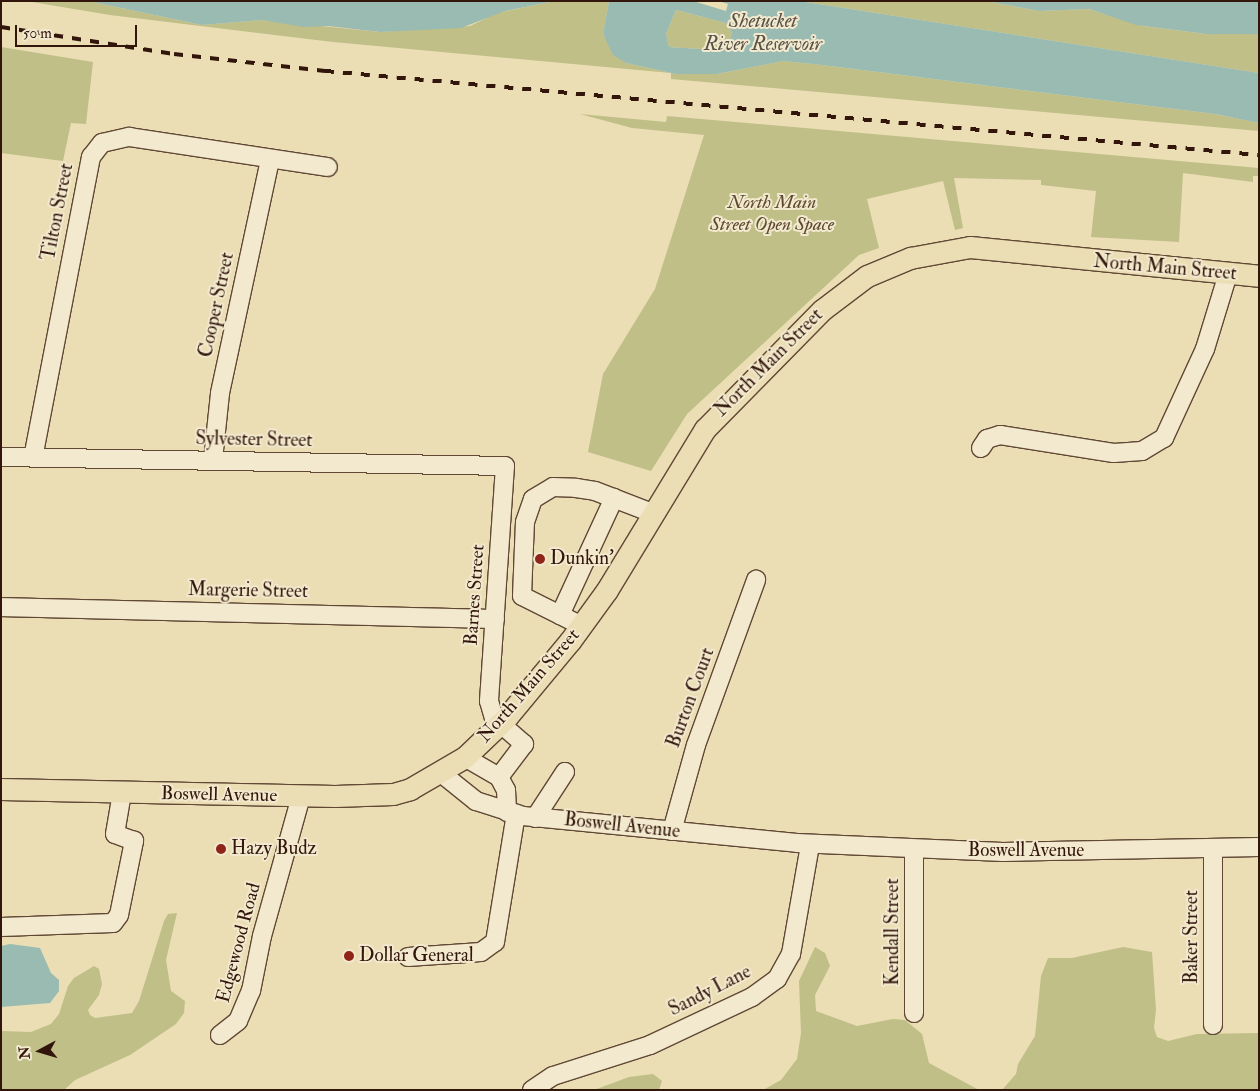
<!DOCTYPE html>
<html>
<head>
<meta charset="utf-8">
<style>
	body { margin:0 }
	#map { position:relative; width:1260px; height:1091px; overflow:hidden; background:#ebddb4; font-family:"IM FELL Double Pica",serif }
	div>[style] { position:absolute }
	.green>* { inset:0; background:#bfbf87 }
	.water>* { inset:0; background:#99bbb2 }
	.roads { filter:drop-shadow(1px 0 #604835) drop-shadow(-1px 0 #604835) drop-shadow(0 1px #604835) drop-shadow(0 -1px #604835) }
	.minor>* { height:18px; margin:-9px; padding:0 9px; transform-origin:9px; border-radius:9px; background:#f2e9ce }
	.major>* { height:21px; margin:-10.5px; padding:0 10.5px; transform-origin:10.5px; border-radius:10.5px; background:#ebddb4 }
	.rail>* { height:4px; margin-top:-2px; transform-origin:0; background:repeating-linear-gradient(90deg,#32160b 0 9px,transparent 0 18px) }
	.dots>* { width:14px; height:14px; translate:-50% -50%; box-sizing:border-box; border:2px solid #f2e9ce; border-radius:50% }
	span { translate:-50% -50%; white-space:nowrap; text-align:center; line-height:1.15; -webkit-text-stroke:4px #f2e9ce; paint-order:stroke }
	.park-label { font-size:19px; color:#5c4930; font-style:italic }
	.street-label { font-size:19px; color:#32160b }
	.poi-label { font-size:19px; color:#32160b }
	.left { translate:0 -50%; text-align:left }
	.water-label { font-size:20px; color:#565045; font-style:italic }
	.frame { position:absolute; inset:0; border:2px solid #32160b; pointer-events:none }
	.north { position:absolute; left:15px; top:1026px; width:50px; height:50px; -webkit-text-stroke:4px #f2e9ce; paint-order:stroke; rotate:264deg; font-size:14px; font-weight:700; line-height:20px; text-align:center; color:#32160b }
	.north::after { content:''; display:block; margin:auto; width:18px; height:22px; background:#32160b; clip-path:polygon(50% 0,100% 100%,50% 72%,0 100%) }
	.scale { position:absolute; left:15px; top:25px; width:122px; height:22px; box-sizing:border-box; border:2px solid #32160b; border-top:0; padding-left:6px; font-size:15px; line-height:18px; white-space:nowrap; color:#32160b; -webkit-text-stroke:4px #f2e9ce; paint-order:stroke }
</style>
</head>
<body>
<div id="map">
	<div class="green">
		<i style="clip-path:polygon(26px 1px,88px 1px,202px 25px,262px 20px,380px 32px,470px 26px,497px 13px,555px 1px,609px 1px,603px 35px,626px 63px,676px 74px,717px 74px,783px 61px,822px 65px,1215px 114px,1259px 123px,1259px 131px,671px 79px,671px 73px,333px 42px,110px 15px)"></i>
		<i style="clip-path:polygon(799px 1px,986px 1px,1039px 11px,1088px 9px,1143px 26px,1206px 34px,1259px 34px,1259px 73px)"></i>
		<i style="clip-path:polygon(676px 10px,726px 23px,732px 33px,729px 42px,717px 50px,669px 47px,666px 34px)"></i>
		<i style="clip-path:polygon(1px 47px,93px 62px,86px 124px,71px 123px,63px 161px,1px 153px)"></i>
		<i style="clip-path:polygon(580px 114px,666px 122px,667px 116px,1259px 168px,1259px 176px,1253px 176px,1253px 182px,1183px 173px,1179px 242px,1091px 237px,1096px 191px,1041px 185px,1041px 180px,954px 178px,963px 228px,955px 230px,943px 181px,867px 199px,879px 248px,859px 255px,687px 414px,651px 471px,588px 452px,603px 374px,655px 289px,704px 135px,632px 128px)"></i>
		<i style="clip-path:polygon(177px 913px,166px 960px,171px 991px,185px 1001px,184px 1013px,176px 1024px,130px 1055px,75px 1080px,64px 1090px,1px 1090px,1px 1031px,31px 1032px,51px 1024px,59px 1014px,68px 986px,74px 978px,94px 966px,99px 969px,102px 984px,99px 995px,88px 1010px,90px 1015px,95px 1018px,132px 1013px,139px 1001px,164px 921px,168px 914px)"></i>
		<i style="clip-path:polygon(815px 947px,825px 953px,830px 966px,815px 995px,816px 1011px,857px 1026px,893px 1019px,905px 1020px,922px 1034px,929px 1063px,979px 1090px,763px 1090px,781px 1080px,797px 1059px,801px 1033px,799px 981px)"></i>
		<i style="clip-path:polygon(1123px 947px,1152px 952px,1156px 1010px,1154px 1028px,1157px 1037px,1168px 1041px,1197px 1034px,1259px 1033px,1259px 1090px,1002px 1090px,1016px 1074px,1018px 1064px,1035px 1036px,1041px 976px,1048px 958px,1072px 958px)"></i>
		<i style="clip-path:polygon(653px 1074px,662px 1081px,659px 1090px,594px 1090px,629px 1077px)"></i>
	</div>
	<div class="water">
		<i style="clip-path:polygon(88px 1px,555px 1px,505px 11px,461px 28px,380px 32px,328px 26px,304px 27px,262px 20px,202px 25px)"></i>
		<i style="clip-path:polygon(evenodd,609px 1px,693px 1px,726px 11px,728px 4px,718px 1px,799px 1px,1259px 73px,1259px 123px,1215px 114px,822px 65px,783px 61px,717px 74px,676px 74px,626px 63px,613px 55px,603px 34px,609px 1px,676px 10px,726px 23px,732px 33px,729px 42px,717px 50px,669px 47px,666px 34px,676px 10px)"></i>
		<i style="clip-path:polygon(986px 1px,1259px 1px,1259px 34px,1206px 34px,1136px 25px,1089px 9px,1039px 11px)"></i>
		<i style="clip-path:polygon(10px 944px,40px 948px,51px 973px,59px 980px,59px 991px,50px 1003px,1px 1007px,1px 946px)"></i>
	</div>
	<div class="roads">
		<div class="minor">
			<i style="left:981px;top:448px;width:11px;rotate:-56deg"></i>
			<i style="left:987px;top:439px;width:14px;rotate:-17deg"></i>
			<i style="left:1000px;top:435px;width:115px;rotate:9deg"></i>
			<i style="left:1114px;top:453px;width:28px;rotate:-4deg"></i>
			<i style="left:1142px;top:451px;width:26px;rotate:-31deg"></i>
			<i style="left:1164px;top:438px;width:98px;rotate:-65.3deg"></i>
			<i style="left:1205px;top:349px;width:78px;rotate:-73deg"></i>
			<i style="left:1px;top:457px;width:504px;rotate:1.02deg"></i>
			<i style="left:505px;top:466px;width:236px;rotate:93.9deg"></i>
			<i style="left:489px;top:701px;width:18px;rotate:74deg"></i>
			<i style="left:494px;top:718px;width:40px;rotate:41deg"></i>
			<i style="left:524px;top:744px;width:41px;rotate:127.1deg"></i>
			<i style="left:499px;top:777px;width:39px;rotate:-150deg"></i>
			<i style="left:33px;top:458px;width:307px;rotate:-79.1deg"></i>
			<i style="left:91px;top:157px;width:18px;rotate:-52deg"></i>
			<i style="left:102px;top:143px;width:28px;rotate:-13deg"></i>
			<i style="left:129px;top:137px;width:201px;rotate:8.6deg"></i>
			<i style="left:213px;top:460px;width:67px;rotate:-84deg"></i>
			<i style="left:220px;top:393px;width:239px;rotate:-77.9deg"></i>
			<i style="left:1px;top:607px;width:494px;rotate:1.4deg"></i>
			<i style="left:560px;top:615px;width:129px;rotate:-65.2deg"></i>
			<i style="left:582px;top:626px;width:67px;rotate:-153.4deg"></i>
			<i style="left:522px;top:596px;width:74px;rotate:-87.7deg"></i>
			<i style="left:525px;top:522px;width:24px;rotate:-71deg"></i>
			<i style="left:533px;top:499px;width:23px;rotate:-31deg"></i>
			<i style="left:553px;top:487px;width:23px;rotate:2deg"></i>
			<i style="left:576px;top:488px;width:19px;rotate:9deg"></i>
			<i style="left:595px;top:491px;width:61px;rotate:21.1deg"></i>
			<i style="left:441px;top:773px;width:45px;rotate:38.7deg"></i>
			<i style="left:476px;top:801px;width:49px;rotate:17.7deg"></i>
			<i style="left:523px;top:816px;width:275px;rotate:5.6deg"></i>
			<i style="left:797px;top:843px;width:206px;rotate:2.5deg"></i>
			<i style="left:1003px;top:852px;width:256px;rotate:-1.1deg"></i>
			<i style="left:499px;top:777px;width:15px;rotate:62deg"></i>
			<i style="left:506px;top:790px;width:22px;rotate:87deg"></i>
			<i style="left:535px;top:818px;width:55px;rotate:-56.9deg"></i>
			<i style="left:672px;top:831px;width:89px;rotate:-74.4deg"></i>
			<i style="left:696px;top:745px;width:176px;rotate:-70deg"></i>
			<i style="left:914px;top:851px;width:162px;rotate:90deg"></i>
			<i style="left:1px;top:927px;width:112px;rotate:-2deg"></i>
			<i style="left:113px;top:923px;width:10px;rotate:-53deg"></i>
			<i style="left:119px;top:915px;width:76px;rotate:-78.5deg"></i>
			<i style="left:134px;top:841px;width:20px;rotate:-160deg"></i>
			<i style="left:115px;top:834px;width:42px;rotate:-80.3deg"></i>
			<i style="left:408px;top:957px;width:73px;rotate:-3.9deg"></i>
			<i style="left:481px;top:952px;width:17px;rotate:-36deg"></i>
			<i style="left:495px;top:942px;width:130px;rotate:-80.7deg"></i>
			<i style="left:1213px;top:1025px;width:177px;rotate:-90deg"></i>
			<i style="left:220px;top:1035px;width:23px;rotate:-38deg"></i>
			<i style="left:238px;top:1021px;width:33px;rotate:-67deg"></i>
			<i style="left:251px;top:991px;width:56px;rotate:-78.7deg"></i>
			<i style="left:262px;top:936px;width:145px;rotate:-74.4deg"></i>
			<i style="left:532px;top:1090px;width:25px;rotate:-34deg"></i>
			<i style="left:553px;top:1076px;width:102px;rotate:-17.7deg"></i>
			<i style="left:650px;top:1045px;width:113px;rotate:-25.2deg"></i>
			<i style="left:752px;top:997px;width:31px;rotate:-36deg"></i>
			<i style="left:777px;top:979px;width:29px;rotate:-61deg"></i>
			<i style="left:791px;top:954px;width:111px;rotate:-80.1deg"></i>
		</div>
		<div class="major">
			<i style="left:1px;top:789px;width:334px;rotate:1.2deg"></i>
			<i style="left:335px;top:796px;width:58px;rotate:-2deg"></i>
			<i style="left:393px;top:794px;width:18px;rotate:-16deg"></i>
			<i style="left:410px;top:789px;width:64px;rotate:-30.2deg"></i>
			<i style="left:465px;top:757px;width:57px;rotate:-43.6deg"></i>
			<i style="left:506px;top:718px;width:100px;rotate:-50.3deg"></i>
			<i style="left:570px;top:641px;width:63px;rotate:-54deg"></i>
			<i style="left:607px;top:590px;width:188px;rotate:-58.7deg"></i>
			<i style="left:705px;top:429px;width:167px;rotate:-45.5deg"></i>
			<i style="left:822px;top:310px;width:56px;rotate:-37.1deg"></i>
			<i style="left:867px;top:276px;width:47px;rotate:-22.7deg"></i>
			<i style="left:910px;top:258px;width:61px;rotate:-10.4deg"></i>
			<i style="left:970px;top:247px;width:290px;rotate:5.7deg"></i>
		</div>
	</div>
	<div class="rail">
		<i style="left:1px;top:27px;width:175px;rotate:8.9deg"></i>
		<i style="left:174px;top:54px;width:152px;rotate:6.4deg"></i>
		<i style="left:325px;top:71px;width:938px;rotate:5.14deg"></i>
	</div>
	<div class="dots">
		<i style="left:540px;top:559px;background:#8f2418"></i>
		<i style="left:221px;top:849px;background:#8f2418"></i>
		<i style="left:349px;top:956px;background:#8f2418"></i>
	</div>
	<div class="park-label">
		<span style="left:772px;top:214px">North Main<br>Street Open Space</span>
	</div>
	<div class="street-label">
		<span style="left:58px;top:212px;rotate:-79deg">Tilton Street</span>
		<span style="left:1165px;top:268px;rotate:5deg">North Main Street</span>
		<span style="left:217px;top:305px;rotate:-78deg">Cooper Street</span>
		<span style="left:769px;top:363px;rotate:-45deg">North Main Street</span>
		<span style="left:254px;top:440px;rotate:1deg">Sylvester Street</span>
		<span style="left:248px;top:591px;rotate:1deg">Margerie Street</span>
		<span style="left:475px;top:595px;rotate:-86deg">Barnes Street</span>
		<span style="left:529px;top:686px;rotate:-49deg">North Main Street</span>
		<span style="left:691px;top:698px;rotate:-70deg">Burton Court</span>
		<span style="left:219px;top:795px;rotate:1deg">Boswell Avenue</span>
		<span style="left:622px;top:826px;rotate:6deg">Boswell Avenue</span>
		<span style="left:1026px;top:851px">Boswell Avenue</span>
		<span style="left:893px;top:932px;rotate:-90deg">Kendall Street</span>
		<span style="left:1192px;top:937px;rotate:-90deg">Baker Street</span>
		<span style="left:239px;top:943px;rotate:-75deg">Edgewood Road</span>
		<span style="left:710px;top:991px;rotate:-27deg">Sandy Lane</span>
	</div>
	<div class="poi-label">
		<span class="left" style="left:550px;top:559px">Dunkin'</span>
		<span class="left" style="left:231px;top:849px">Hazy Budz</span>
		<span class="left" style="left:359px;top:956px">Dollar General</span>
	</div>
	<div class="water-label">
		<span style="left:763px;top:32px">Shetucket<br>River Reservoir</span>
	</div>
	<div class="frame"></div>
	<div class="north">N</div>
	<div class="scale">50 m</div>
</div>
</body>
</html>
